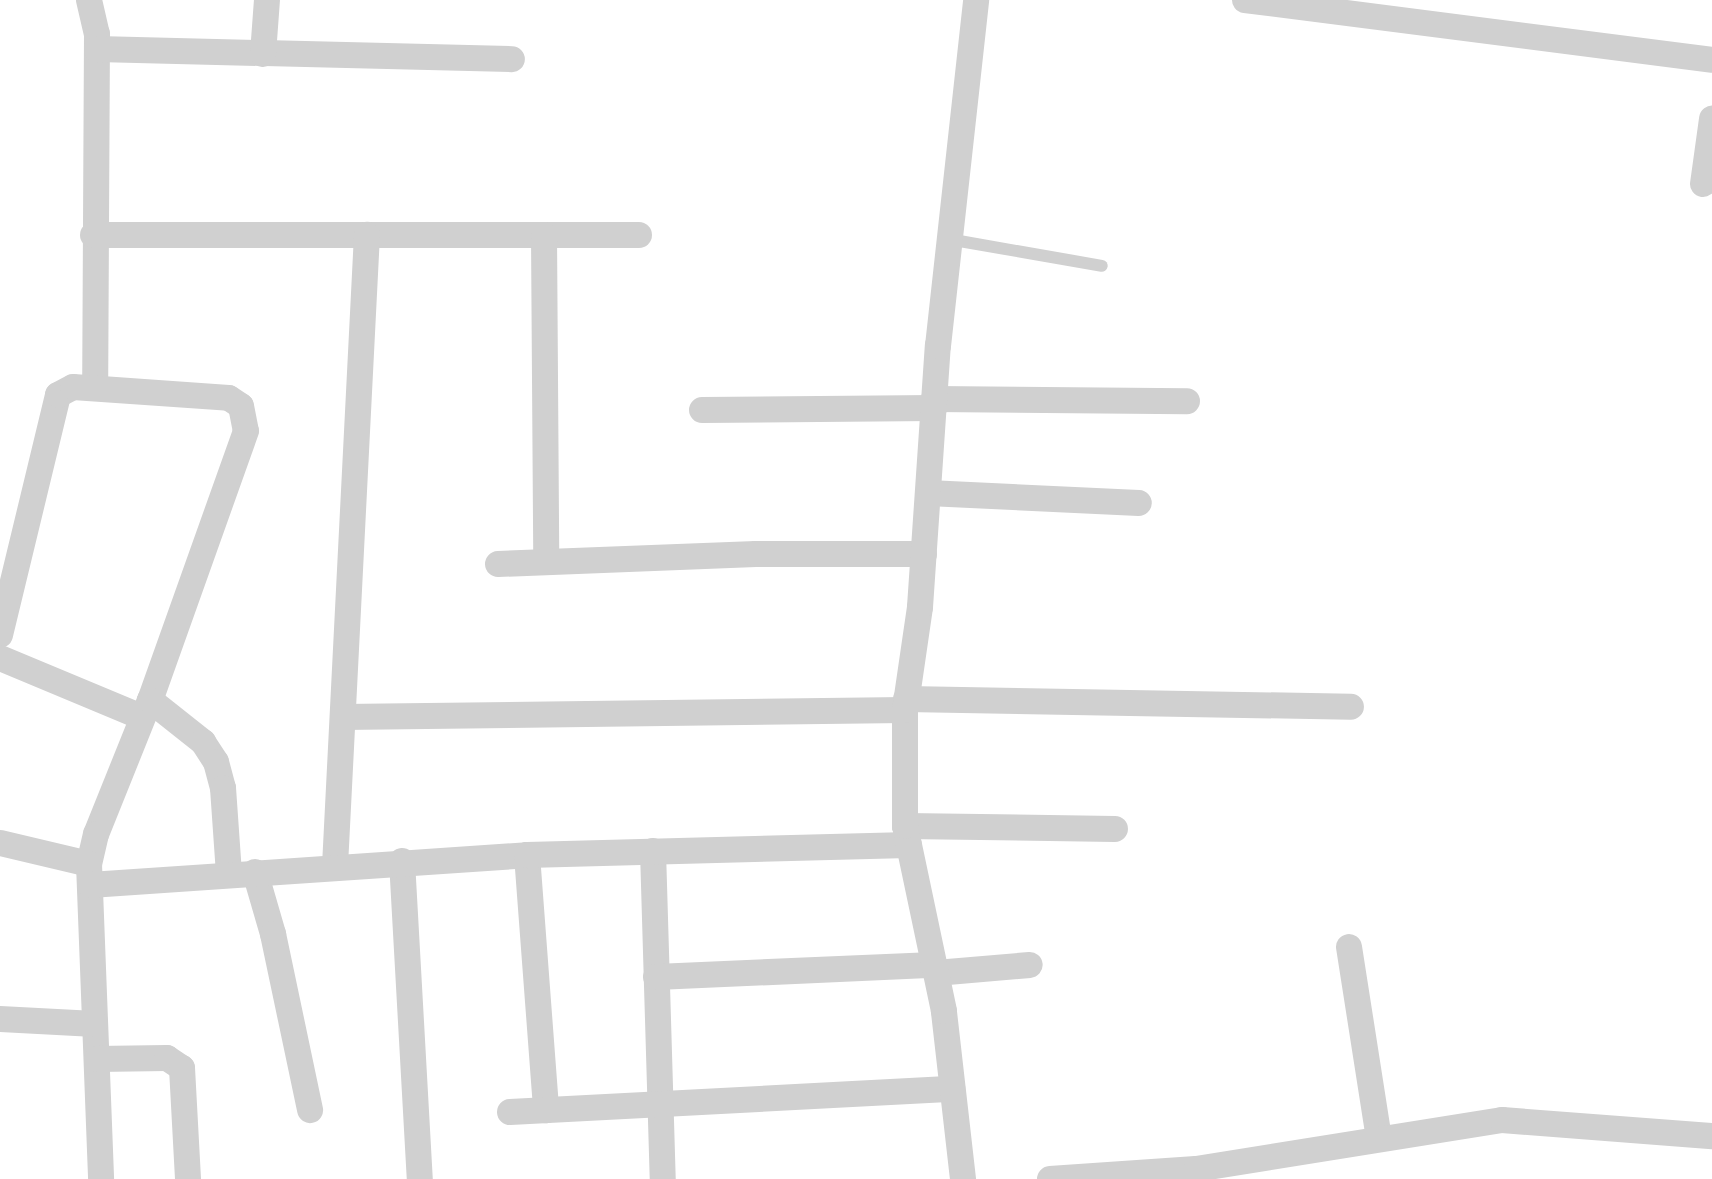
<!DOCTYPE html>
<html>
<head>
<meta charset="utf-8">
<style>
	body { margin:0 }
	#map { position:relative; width:1712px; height:1179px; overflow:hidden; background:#fff; font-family:Overpass,sans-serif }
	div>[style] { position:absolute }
	.lane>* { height:12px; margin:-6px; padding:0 6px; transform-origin:6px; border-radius:6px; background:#d0d0d0 }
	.street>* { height:26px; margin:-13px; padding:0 13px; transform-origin:13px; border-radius:13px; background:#d0d0d0 }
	span { translate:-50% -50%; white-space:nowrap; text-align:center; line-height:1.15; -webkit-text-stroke:7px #fff; paint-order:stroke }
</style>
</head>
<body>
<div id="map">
	<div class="lane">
		<i style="left:948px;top:239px;width:156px;rotate:9.9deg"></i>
	</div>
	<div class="street">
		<i style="left:89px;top:0;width:35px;rotate:77deg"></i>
		<i style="left:97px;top:34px;width:354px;rotate:90.3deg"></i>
		<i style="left:1245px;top:0;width:471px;rotate:7.3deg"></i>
		<i style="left:97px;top:49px;width:415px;rotate:1.4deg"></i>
		<i style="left:263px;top:54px;width:54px;rotate:-85.8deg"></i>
		<i style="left:1703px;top:184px;width:66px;rotate:-82.1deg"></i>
		<i style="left:93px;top:235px;width:546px"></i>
		<i style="left:544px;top:235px;width:327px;rotate:89.6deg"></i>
		<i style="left:934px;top:399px;width:253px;rotate:0.5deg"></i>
		<i style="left:702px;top:410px;width:232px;rotate:-0.5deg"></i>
		<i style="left:928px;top:493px;width:211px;rotate:2.7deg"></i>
		<i style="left:498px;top:564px;width:258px;rotate:-2.2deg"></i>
		<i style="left:756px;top:554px;width:168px"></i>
		<i style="left:0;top:635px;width:247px;rotate:-76.4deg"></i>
		<i style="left:58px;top:395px;width:17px;rotate:-28deg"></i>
		<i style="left:73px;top:387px;width:156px;rotate:4deg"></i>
		<i style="left:229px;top:398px;width:14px;rotate:34deg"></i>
		<i style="left:241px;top:406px;width:25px;rotate:79deg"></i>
		<i style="left:246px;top:431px;width:286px;rotate:109.6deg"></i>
		<i style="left:150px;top:700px;width:144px;rotate:111.9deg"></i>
		<i style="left:96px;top:834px;width:31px;rotate:103deg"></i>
		<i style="left:89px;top:864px;width:315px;rotate:87.8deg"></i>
		<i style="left:0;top:658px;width:154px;rotate:22.6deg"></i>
		<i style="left:906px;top:699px;width:445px;rotate:1deg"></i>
		<i style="left:150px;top:700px;width:68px;rotate:38.4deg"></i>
		<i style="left:203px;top:742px;width:24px;rotate:57deg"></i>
		<i style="left:216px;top:762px;width:27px;rotate:75deg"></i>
		<i style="left:223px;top:788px;width:86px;rotate:86deg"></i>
		<i style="left:343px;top:717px;width:562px;rotate:-0.71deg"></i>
		<i style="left:905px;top:826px;width:210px;rotate:0.8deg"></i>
		<i style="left:0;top:843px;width:91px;rotate:13.3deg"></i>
		<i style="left:653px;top:851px;width:328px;rotate:88.3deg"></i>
		<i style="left:527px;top:855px;width:256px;rotate:85.7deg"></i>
		<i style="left:402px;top:861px;width:319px;rotate:86.8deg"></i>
		<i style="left:335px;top:866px;width:632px;rotate:-87.1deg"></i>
		<i style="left:255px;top:872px;width:65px;rotate:73.8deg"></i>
		<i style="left:273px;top:934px;width:180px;rotate:78.1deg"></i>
		<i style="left:90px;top:885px;width:438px;rotate:-3.9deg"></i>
		<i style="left:527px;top:855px;width:382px;rotate:-1.5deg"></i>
		<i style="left:1349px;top:947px;width:193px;rotate:81.1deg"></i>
		<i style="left:936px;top:973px;width:94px;rotate:-4.9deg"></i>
		<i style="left:656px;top:977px;width:278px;rotate:-2.5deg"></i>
		<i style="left:0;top:1019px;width:95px;rotate:3deg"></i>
		<i style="left:97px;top:1059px;width:70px;rotate:-0.8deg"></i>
		<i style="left:167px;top:1058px;width:18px;rotate:34deg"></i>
		<i style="left:182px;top:1068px;width:111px;rotate:86.9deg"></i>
		<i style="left:510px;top:1112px;width:443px;rotate:-3deg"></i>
		<i style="left:963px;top:1179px;width:169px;rotate:-96.5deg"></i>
		<i style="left:944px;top:1011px;width:189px;rotate:-101.9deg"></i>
		<i style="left:905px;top:826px;width:116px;rotate:-90deg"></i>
		<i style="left:905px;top:710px;width:104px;rotate:-81.7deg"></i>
		<i style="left:920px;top:607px;width:262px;rotate:-86.1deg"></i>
		<i style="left:938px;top:346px;width:348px;rotate:-83.7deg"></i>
		<i style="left:1050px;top:1179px;width:146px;rotate:-3.9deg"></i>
		<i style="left:1196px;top:1169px;width:310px;rotate:-9.1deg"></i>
		<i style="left:1502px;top:1120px;width:211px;rotate:4.4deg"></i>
	</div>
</div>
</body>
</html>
